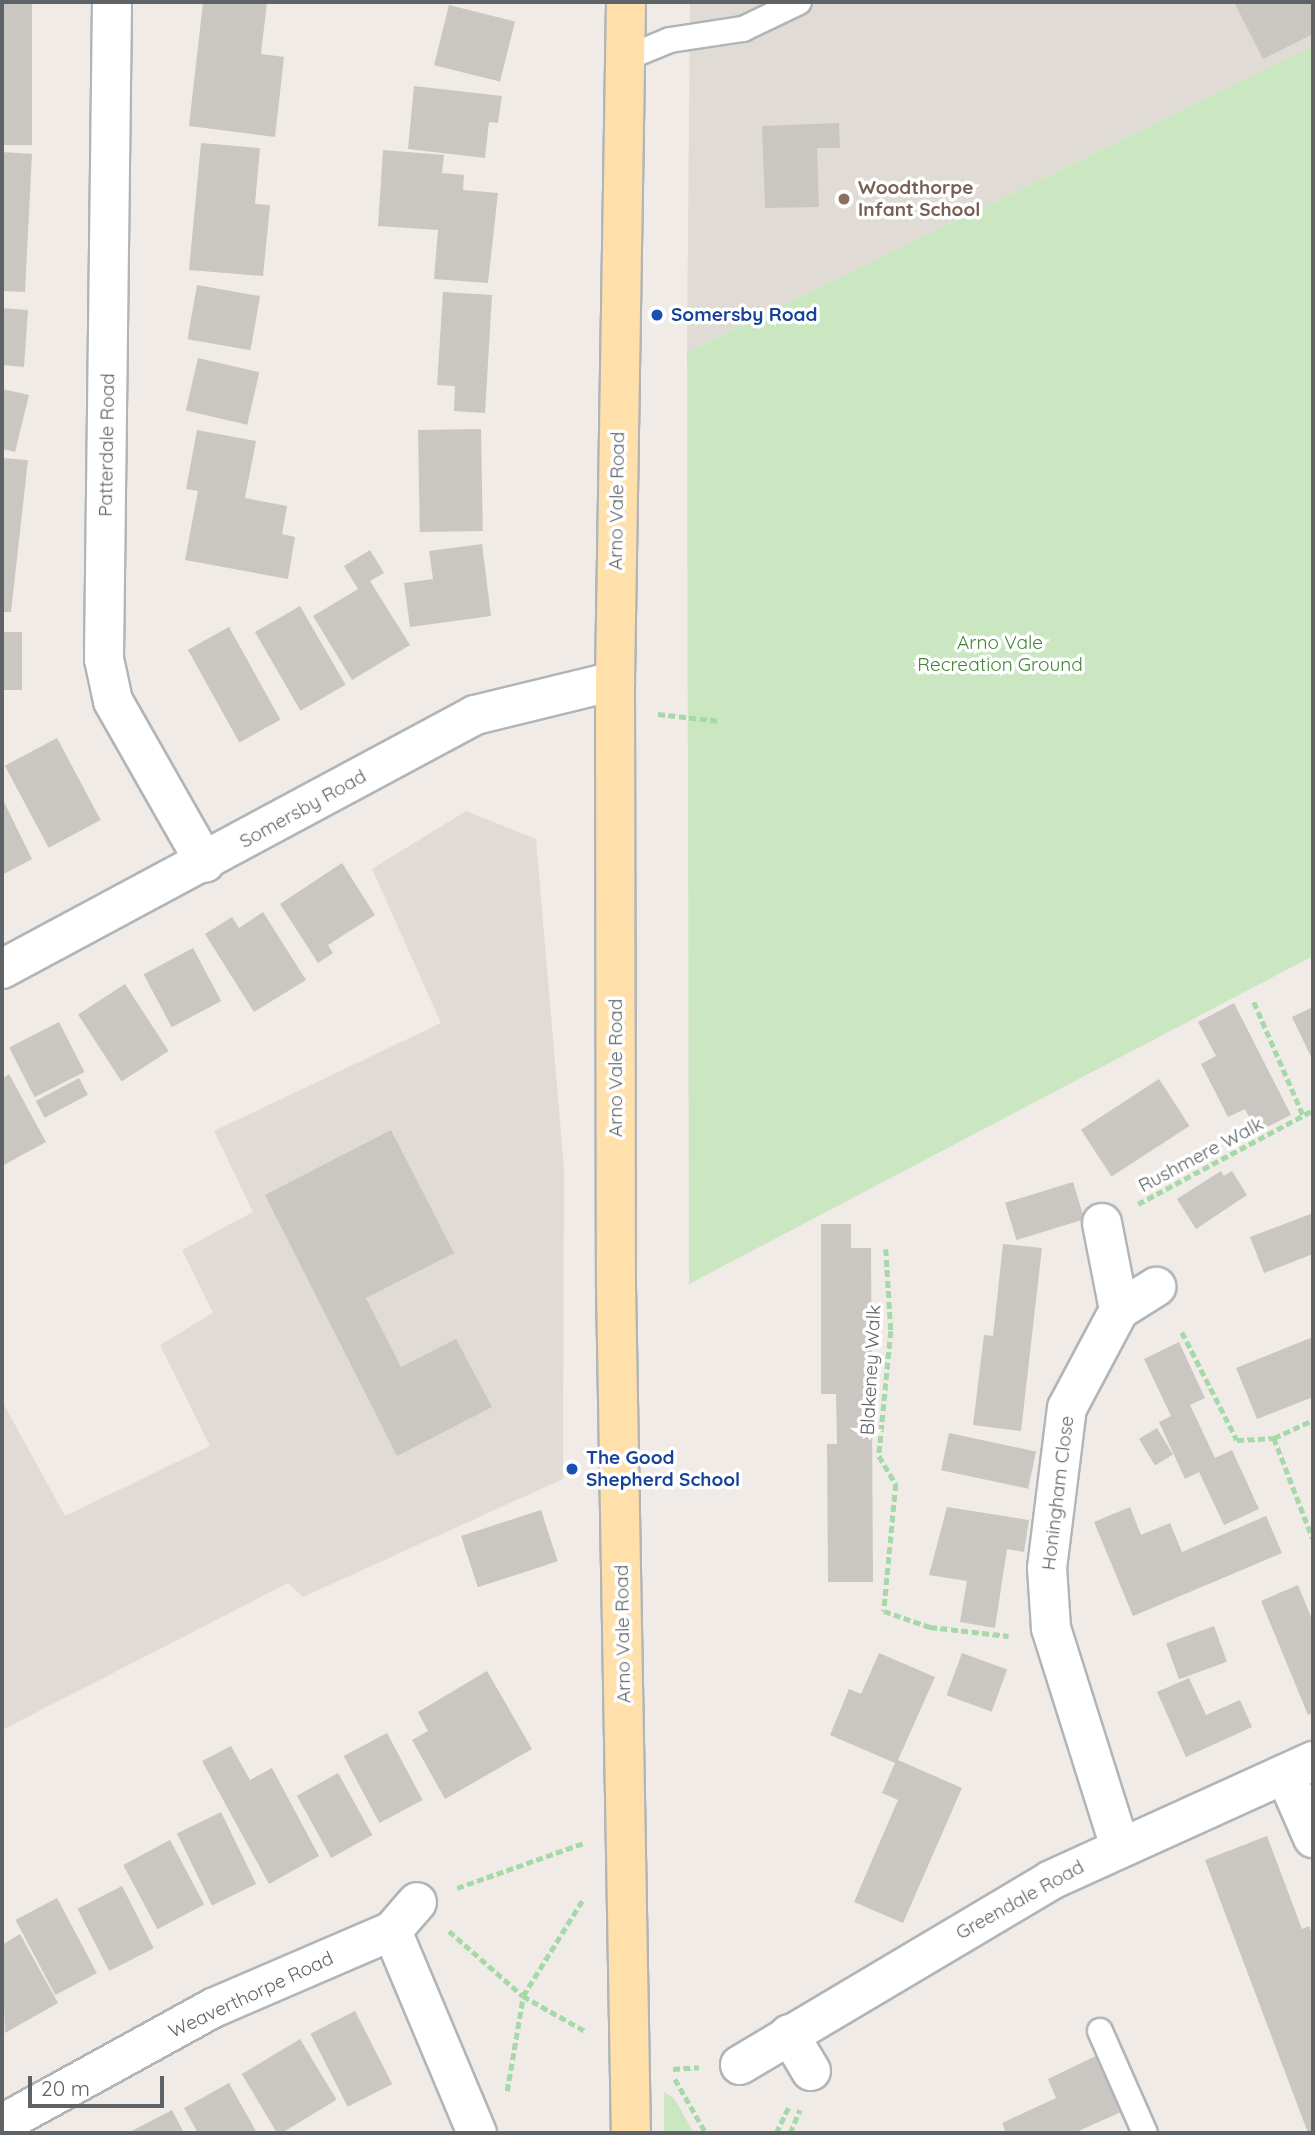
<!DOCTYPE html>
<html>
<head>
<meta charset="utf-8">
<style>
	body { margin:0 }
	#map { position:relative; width:1315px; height:2135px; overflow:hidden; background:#f0ebe6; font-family:Quicksand,sans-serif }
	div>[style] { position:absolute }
	.education>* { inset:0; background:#e0dbd4 }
	.green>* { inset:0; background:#cae7c2 }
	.building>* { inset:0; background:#cac6c2; transform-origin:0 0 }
	.path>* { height:4.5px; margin-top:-2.25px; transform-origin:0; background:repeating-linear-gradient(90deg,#a5d9a8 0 7px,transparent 0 10.5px) }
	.roads { filter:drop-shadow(2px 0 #b1b5b8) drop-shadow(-2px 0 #b1b5b8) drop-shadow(0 2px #b1b5b8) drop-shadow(0 -2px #b1b5b8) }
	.service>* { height:24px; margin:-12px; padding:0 12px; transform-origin:12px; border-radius:12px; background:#fff }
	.minor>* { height:38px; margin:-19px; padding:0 19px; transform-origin:19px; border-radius:19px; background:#fff }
	.tertiary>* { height:38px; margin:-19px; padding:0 19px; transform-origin:19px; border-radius:19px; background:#fff }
	.primary>* { height:38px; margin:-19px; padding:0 19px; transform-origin:19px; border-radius:19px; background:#ffe0ab }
	.dots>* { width:19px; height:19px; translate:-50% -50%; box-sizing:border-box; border:4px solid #fff; border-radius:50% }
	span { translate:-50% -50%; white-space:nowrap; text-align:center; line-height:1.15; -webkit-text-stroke:7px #fff; paint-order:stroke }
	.education-label { font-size:19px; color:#785e54; font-weight:700 }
	.left { translate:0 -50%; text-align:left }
	.transit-label { font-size:19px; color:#164399; font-weight:700 }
	.street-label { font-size:19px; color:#5d6366 }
	.park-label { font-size:19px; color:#418535 }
	.frame { position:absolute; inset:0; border:4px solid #5d6366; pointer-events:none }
	.scale { position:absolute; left:28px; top:2076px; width:136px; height:32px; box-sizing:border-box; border:4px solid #5d6366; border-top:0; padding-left:9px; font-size:21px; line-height:24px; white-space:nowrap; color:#5d6366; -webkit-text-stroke:5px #fff; paint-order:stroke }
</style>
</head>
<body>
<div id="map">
	<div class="education">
		<i style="clip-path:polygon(690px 2px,1313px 2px,1313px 46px,687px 352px)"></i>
		<i style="clip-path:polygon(466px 811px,536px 839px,564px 1168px,563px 1479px,303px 1597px,288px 1583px,2px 1730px,2px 1401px,65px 1516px,210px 1446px,160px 1345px,213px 1313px,182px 1250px,253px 1212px,214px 1131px,441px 1023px,372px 869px)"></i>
	</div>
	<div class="green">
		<i style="clip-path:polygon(1313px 46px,1313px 956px,689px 1284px,687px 352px)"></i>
		<i style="clip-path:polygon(664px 2092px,674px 2098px,694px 2133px,664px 2133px)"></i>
	</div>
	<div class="building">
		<i style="left:2px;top:2px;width:30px;height:143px"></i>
		<i style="clip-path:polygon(203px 2px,267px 2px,261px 54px,284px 57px,275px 137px,189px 126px)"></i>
		<i style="clip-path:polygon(1234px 2px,1313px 2px,1313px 34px,1263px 59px)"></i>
		<i style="left:449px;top:5px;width:68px;height:62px;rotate:14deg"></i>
		<i style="clip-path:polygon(414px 86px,502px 96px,498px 123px,489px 122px,485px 158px,408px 149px)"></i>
		<i style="clip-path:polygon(839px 123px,840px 148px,817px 148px,819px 207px,765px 208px,762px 126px)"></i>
		<i style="clip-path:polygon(201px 143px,260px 148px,255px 204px,270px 205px,263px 276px,189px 270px)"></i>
		<i style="clip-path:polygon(383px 150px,444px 155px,442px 173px,464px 175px,463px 190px,498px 193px,488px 283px,434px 279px,438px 230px,378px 226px)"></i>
		<i style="clip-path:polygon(2px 152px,32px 154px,25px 292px,2px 291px)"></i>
		<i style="left:197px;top:285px;width:64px;height:55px;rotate:10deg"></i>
		<i style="clip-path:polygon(443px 292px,492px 295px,485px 413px,454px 411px,455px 386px,437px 385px)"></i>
		<i style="clip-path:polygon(2px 308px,28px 310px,24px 367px,2px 365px)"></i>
		<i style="left:198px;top:358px;width:63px;height:54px;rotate:13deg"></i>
		<i style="clip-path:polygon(2px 389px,29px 395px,15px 452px,2px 449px)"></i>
		<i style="left:481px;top:429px;width:102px;height:63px;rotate:89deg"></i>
		<i style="clip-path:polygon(197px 430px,256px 441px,245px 498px,287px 506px,282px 534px,295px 537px,288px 579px,185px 560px,198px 491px,186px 489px)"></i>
		<i style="clip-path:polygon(2px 458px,28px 460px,11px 612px,2px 612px)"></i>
		<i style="clip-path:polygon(482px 544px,491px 616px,410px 627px,404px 583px,433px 579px,429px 551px)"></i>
		<i style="clip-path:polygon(370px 550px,384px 573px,370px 581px,410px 645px,352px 680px,313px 616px,358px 589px,344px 566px)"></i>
		<i style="left:300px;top:606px;width:91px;height:52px;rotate:60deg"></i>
		<i style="left:229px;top:627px;width:106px;height:47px;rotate:61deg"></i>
		<i style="left:2px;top:632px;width:20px;height:58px"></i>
		<i style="left:57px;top:738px;width:93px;height:59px;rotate:62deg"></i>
		<i style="clip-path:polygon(2px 798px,32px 859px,2px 875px)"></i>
		<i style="clip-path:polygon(342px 863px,375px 915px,328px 945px,333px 953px,318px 963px,280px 904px)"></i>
		<i style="clip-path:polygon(263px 912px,306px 980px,254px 1012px,205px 934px,232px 917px,239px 928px)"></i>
		<i style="left:193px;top:948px;width:60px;height:56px;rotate:62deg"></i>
		<i style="left:125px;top:984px;width:80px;height:56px;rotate:57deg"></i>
		<i style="clip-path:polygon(1234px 1003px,1291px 1115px,1257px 1132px,1245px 1109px,1228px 1117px,1201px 1064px,1216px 1056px,1198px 1022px)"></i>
		<i style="clip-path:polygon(1313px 1007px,1313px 1061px,1292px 1017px)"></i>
		<i style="left:59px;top:1022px;width:56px;height:56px;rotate:63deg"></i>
		<i style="clip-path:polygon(9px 1074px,46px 1142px,2px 1166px,2px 1079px)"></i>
		<i style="left:79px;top:1078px;width:19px;height:49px;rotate:62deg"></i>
		<i style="left:1159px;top:1079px;width:56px;height:93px;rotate:57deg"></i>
		<i style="clip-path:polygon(391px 1130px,454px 1253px,366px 1298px,401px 1367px,456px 1339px,492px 1407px,397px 1456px,265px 1195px)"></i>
		<i style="clip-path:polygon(1221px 1171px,1224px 1176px,1232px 1171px,1247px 1195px,1196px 1229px,1177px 1199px)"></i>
		<i style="left:1073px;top:1182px;width:39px;height:71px;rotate:73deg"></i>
		<i style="clip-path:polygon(1313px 1213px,1313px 1254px,1264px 1273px,1250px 1237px)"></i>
		<i style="clip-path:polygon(821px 1224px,851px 1224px,851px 1248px,871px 1248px,873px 1582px,828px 1582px,827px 1444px,837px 1444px,836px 1394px,821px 1394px)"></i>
		<i style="clip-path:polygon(1003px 1244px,1042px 1248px,1021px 1431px,973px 1425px,984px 1335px,993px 1336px)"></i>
		<i style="clip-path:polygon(1313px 1337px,1313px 1397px,1257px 1419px,1236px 1368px)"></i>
		<i style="clip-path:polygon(1179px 1342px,1205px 1398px,1190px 1405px,1215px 1458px,1232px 1450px,1259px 1509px,1224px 1525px,1199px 1472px,1185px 1479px,1159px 1422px,1171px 1416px,1144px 1359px)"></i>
		<i style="left:1157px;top:1428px;width:31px;height:21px;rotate:59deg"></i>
		<i style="left:949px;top:1433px;width:89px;height:38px;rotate:12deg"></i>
		<i style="clip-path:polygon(947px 1507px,1029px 1520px,1024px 1552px,1007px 1549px,995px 1628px,960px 1622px,967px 1581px,929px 1575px)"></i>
		<i style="clip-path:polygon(1130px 1507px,1141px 1535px,1170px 1523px,1182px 1552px,1266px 1516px,1282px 1553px,1133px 1616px,1094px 1522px)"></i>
		<i style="left:541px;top:1510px;width:54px;height:84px;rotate:72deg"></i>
		<i style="clip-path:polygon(1298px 1585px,1313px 1622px,1313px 1713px,1308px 1715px,1261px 1601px)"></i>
		<i style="left:1214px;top:1626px;width:38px;height:51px;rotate:70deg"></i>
		<i style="clip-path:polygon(879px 1653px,935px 1677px,898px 1760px,962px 1788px,903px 1923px,854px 1902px,898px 1800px,882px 1793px,895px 1763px,830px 1735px,849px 1689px,861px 1694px)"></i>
		<i style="left:962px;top:1653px;width:48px;height:45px;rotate:20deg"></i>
		<i style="clip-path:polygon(487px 1671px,532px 1749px,445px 1799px,412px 1740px,428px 1731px,418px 1712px)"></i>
		<i style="clip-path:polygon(1189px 1678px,1206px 1715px,1240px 1700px,1252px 1727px,1186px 1757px,1157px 1692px)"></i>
		<i style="left:387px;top:1733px;width:76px;height:49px;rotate:62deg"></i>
		<i style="clip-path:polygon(231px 1746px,250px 1780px,272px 1768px,319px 1856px,269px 1884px,202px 1761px)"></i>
		<i style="left:338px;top:1773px;width:71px;height:47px;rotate:61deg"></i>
		<i style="left:221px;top:1812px;width:80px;height:49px;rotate:64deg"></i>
		<i style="clip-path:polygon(1267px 1836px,1302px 1929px,1309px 1926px,1313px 1937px,1313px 2133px,1308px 2133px,1205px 1860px)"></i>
		<i style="left:170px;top:1840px;width:73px;height:53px;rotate:62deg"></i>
		<i style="left:122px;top:1886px;width:70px;height:50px;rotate:63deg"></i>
		<i style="left:57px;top:1898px;width:85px;height:47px;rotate:62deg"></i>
		<i style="clip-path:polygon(20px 1934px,58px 2003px,5px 2033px,2px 1945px)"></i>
		<i style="left:355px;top:2011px;width:82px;height:50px;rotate:63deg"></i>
		<i style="left:300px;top:2039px;width:71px;height:68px;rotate:59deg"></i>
		<i style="clip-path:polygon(1104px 2052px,1130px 2108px,1074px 2133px,1006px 2133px,1002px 2123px,1056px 2098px,1048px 2079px)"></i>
		<i style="clip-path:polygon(229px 2083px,257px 2133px,198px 2133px,184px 2108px)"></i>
		<i style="clip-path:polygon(172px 2110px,184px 2133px,128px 2133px)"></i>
	</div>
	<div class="path">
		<i style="left:658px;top:714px;width:62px;rotate:6.4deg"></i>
		<i style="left:1254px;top:1002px;width:125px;rotate:66.5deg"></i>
		<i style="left:1138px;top:1204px;width:199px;rotate:-28.2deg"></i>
		<i style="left:886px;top:1249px;width:82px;rotate:86.5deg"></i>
		<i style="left:891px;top:1331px;width:126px;rotate:95.5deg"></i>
		<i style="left:879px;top:1456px;width:33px;rotate:59deg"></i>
		<i style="left:896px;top:1484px;width:128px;rotate:95.4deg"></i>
		<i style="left:884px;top:1611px;width:49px;rotate:19.2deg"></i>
		<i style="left:930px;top:1627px;width:79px;rotate:6.6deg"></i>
		<i style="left:1182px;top:1332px;width:121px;rotate:63deg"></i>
		<i style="left:1237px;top:1440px;width:37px;rotate:-3deg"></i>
		<i style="left:1274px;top:1438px;width:108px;rotate:68.9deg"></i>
		<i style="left:1274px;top:1438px;width:43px;rotate:-24.8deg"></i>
		<i style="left:457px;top:1888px;width:135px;rotate:-19.5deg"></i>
		<i style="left:449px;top:1931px;width:98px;rotate:41.3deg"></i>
		<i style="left:523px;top:1996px;width:71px;rotate:29.4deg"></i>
		<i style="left:673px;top:2069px;width:26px;rotate:-4deg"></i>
		<i style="left:675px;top:2079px;width:62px;rotate:60.1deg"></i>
		<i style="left:507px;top:2091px;width:96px;rotate:-80.4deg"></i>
		<i style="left:523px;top:1996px;width:112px;rotate:-58.2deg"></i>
		<i style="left:776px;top:2133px;width:30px;rotate:-64deg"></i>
		<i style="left:790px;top:2133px;width:25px;rotate:-67deg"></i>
	</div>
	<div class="roads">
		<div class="service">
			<i style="left:624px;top:59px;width:50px;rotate:-22.4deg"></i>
			<i style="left:670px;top:40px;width:74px;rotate:-8.6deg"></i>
			<i style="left:743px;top:29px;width:62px;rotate:-25.7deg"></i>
			<i style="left:1100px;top:2031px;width:111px;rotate:66.2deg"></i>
		</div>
		<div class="minor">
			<i style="left:112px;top:2px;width:657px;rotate:90.7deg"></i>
			<i style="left:104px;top:659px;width:43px;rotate:77.9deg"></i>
			<i style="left:113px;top:701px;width:186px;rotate:60.4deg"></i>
			<i style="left:1102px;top:1223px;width:89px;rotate:78.9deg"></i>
			<i style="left:1285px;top:1774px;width:70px;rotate:66.4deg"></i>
			<i style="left:1120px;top:1847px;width:230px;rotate:-107.5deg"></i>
			<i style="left:1051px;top:1628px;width:60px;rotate:-93.8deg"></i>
			<i style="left:1047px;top:1568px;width:161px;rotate:-82.9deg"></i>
			<i style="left:1067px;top:1408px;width:111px;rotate:-62deg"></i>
			<i style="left:1119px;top:1310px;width:44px;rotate:-31.9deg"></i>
			<i style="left:392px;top:1931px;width:219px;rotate:67.2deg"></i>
			<i style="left:789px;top:2034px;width:43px;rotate:59.3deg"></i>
			<i style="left:740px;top:2065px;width:362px;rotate:-30.7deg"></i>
			<i style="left:1051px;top:1880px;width:288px;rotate:-24.4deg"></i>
			<i style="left:2px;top:2124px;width:241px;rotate:-28.8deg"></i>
			<i style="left:213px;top:2008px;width:195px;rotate:-23.3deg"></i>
			<i style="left:392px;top:1931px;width:38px;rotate:-49deg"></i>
		</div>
		<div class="tertiary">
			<i style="left:2px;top:969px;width:537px;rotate:-28.24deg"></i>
			<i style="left:475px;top:715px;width:144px;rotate:-13.7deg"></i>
		</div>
		<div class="primary">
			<i style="left:626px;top:2px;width:679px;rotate:90.93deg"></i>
			<i style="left:615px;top:681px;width:605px;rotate:89.91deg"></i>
			<i style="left:616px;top:1286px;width:847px;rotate:88.99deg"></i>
		</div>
	</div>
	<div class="dots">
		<i style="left:844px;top:199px;background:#8d6e63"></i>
		<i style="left:657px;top:315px;background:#1a4fb4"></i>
		<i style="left:572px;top:1469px;background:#1a4fb4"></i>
	</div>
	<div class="education-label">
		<span class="left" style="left:858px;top:199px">Woodthorpe<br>Infant School</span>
	</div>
	<div class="transit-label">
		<span class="left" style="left:671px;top:315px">Somersby Road</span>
		<span class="left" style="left:586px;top:1469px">The Good<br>Shepherd School</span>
	</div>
	<div class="street-label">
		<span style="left:107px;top:445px;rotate:-89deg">Patterdale Road</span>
		<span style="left:617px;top:501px;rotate:-89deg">Arno Vale Road</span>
		<span style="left:303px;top:809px;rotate:-29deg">Somersby Road</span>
		<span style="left:616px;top:1068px;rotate:-90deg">Arno Vale Road</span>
		<span style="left:1201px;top:1155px;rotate:-28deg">Rushmere Walk</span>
		<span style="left:871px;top:1370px;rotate:-87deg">Blakeney Walk</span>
		<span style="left:1058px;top:1493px;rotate:-83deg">Honingham Close</span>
		<span style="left:623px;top:1634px;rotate:-91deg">Arno Vale Road</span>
		<span style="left:1020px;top:1900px;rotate:-29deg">Greendale Road</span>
		<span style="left:251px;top:1995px;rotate:-25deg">Weaverthorpe Road</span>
	</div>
	<div class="park-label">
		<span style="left:1000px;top:654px">Arno Vale<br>Recreation Ground</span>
	</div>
	<div class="frame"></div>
	<div class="scale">20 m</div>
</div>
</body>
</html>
